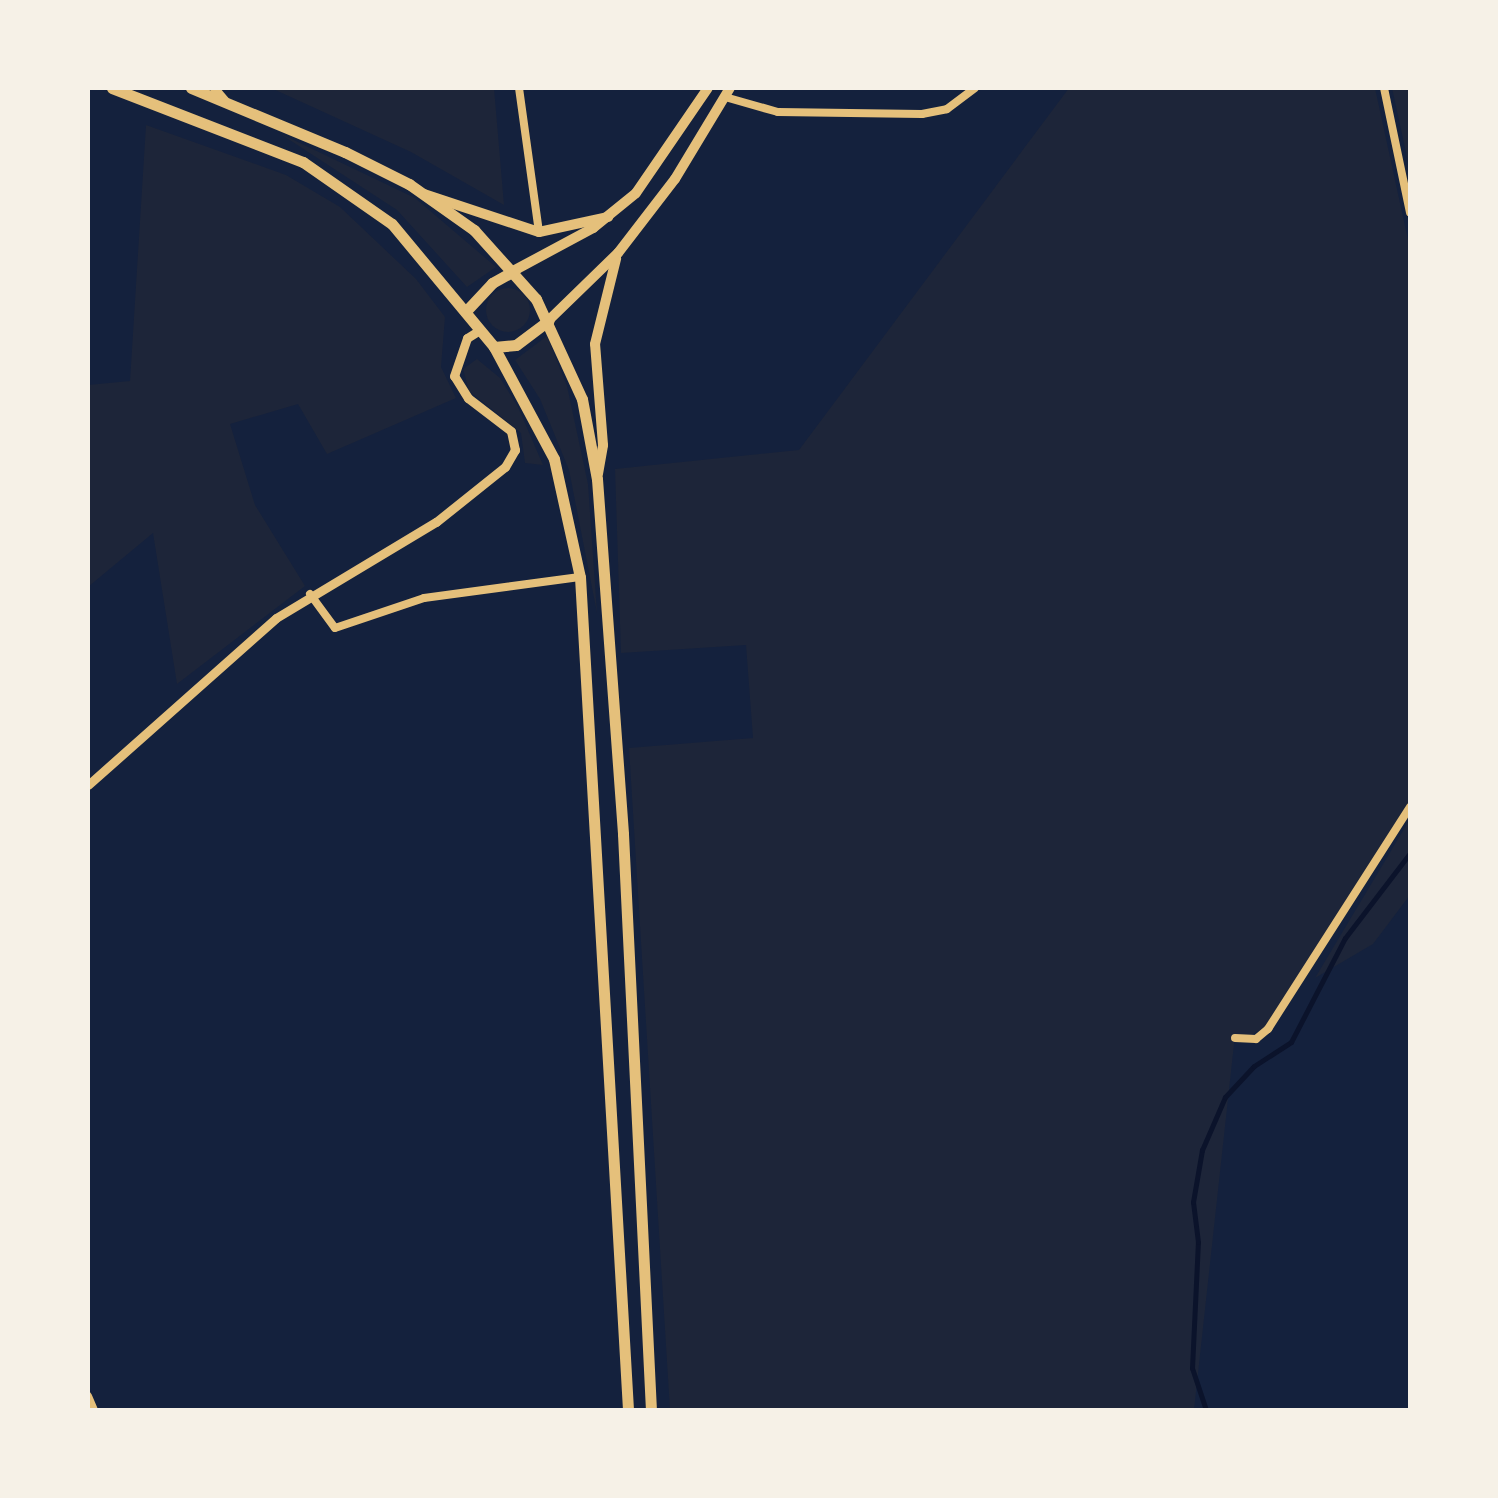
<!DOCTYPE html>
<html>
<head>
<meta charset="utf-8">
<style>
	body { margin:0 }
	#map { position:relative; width:1498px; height:1498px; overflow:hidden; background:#14213d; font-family:"Golos Text",sans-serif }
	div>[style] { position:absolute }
	.green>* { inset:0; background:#1d2539 }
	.round { border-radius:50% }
	.stream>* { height:5px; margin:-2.5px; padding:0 2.5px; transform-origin:2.5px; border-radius:2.5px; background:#0b132b }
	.minor>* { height:8px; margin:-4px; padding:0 4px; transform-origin:4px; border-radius:4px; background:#e5c07b }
	.tertiary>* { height:9px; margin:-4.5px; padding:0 4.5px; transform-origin:4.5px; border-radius:4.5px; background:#e5c07b }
	.secondary>* { height:10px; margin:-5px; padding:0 5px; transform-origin:5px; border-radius:5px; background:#e5c07b }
	.trunk>* { height:11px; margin:-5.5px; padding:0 5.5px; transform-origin:5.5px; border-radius:5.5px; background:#e5c07b }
	span { translate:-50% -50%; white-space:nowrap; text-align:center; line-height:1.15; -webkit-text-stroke:10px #f6f1e7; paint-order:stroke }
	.frame { position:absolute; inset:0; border:90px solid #f6f1e7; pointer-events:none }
</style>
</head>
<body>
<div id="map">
	<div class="green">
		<i style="clip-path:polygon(271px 88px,494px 88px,504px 205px,411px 152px)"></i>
		<i style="clip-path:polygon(1069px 88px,1375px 88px,1410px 249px,1410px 802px,1265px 1027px,1248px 1037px,1235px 1035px,1194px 1410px,670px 1410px,629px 748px,753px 738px,746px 645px,621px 653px,615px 469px,799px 450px)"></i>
		<i style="clip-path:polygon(1392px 88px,1410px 88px,1410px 171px)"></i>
		<i style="clip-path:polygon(146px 125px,286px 175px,340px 207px,416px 279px,445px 317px,441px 367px,456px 398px,327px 454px,298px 404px,230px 424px,255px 505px,305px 586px,177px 684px,153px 533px,88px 587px,88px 385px,130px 381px)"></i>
		<i style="clip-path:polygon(279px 133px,415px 198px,496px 267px,467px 287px,397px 210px)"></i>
		<i class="round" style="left:486px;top:288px;width:44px;height:44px"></i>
		<i style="clip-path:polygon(547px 336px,567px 386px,588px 484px,597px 613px,569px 470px,540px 399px,515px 360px)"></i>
		<i style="clip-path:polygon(477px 359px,500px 378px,518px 407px,543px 465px,525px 463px,521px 433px,469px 391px,463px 369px)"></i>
		<i style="clip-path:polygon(1410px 819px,1410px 895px,1373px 944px,1315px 978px)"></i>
	</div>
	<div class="stream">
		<i style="left:1206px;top:1410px;width:44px;rotate:-108.4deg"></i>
		<i style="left:1192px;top:1368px;width:126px;rotate:-87.3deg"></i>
		<i style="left:1198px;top:1242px;width:40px;rotate:-97.1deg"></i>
		<i style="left:1193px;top:1202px;width:53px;rotate:-80.2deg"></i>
		<i style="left:1202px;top:1150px;width:58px;rotate:-66.5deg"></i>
		<i style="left:1225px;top:1097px;width:42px;rotate:-46.9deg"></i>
		<i style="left:1254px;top:1066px;width:44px;rotate:-33deg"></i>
		<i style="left:1291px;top:1042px;width:117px;rotate:-62.6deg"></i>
		<i style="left:1345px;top:938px;width:107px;rotate:-52.6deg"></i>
	</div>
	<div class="minor">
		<i style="left:519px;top:88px;width:145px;rotate:82.1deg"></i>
		<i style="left:1384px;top:88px;width:127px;rotate:78.2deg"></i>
		<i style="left:725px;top:97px;width:55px;rotate:15.8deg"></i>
		<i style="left:778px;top:112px;width:144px;rotate:0.8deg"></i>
		<i style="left:922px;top:114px;width:25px;rotate:-11deg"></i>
		<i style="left:947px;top:109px;width:35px;rotate:-37deg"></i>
		<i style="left:310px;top:594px;width:42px;rotate:53.7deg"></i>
		<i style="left:335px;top:628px;width:94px;rotate:-18.6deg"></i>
		<i style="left:424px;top:598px;width:157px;rotate:-7.7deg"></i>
		<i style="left:1235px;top:1038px;width:21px;rotate:3deg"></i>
		<i style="left:1256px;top:1039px;width:16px;rotate:-40deg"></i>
		<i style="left:1268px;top:1029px;width:264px;rotate:-57.4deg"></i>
		<i style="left:88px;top:1396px;width:15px;rotate:67deg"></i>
	</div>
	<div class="tertiary">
		<i style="left:214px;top:88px;width:16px;rotate:50deg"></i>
		<i style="left:88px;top:785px;width:251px;rotate:-41.6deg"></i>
		<i style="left:276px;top:618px;width:187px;rotate:-31deg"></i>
		<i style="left:436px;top:522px;width:88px;rotate:-38.6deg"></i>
		<i style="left:505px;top:467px;width:20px;rotate:-60deg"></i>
		<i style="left:515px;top:450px;width:19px;rotate:-102deg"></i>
		<i style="left:511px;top:431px;width:54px;rotate:-142.5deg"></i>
		<i style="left:468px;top:398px;width:26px;rotate:-122deg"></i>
		<i style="left:454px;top:376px;width:40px;rotate:-71.1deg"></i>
		<i style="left:467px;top:338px;width:15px;rotate:-32deg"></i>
	</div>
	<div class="secondary">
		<i style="left:424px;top:194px;width:121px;rotate:18.3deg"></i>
		<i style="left:539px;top:232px;width:71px;rotate:-12.3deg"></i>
		<i style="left:515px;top:270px;width:89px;rotate:-28.3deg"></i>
		<i style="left:593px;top:228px;width:55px;rotate:-39.1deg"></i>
		<i style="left:636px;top:193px;width:127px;rotate:-55.6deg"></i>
		<i style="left:549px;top:320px;width:96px;rotate:-44.2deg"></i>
		<i style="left:618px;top:253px;width:93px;rotate:-52.4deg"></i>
		<i style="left:675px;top:179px;width:106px;rotate:-58.9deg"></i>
		<i style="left:598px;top:474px;width:29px;rotate:-80deg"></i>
		<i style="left:603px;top:445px;width:101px;rotate:-94.5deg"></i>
		<i style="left:595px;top:344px;width:88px;rotate:-76.1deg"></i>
	</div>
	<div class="trunk">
		<i style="left:112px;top:88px;width:205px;rotate:21.2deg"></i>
		<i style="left:303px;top:162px;width:108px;rotate:34.9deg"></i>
		<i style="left:392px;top:224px;width:160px;rotate:50.3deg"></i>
		<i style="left:494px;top:347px;width:127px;rotate:61.8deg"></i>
		<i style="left:554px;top:459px;width:121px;rotate:77.6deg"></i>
		<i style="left:580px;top:577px;width:834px;rotate:86.7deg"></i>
		<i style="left:191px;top:88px;width:167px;rotate:22.6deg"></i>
		<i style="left:345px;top:152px;width:72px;rotate:26.6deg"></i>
		<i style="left:409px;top:184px;width:80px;rotate:35.3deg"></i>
		<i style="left:474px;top:230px;width:93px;rotate:48.1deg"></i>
		<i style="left:536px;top:299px;width:110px;rotate:65.3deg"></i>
		<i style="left:582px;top:399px;width:81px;rotate:79.4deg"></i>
		<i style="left:597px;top:479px;width:356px;rotate:85.8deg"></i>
		<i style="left:623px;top:834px;width:577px;rotate:87.22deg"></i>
		<i style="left:467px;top:310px;width:37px;rotate:-47deg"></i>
		<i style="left:492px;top:283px;width:26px;rotate:-29deg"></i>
		<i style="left:494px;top:347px;width:22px;rotate:-5deg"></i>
		<i style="left:516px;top:345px;width:41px;rotate:-37.1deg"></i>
	</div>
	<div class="frame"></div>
</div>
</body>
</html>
